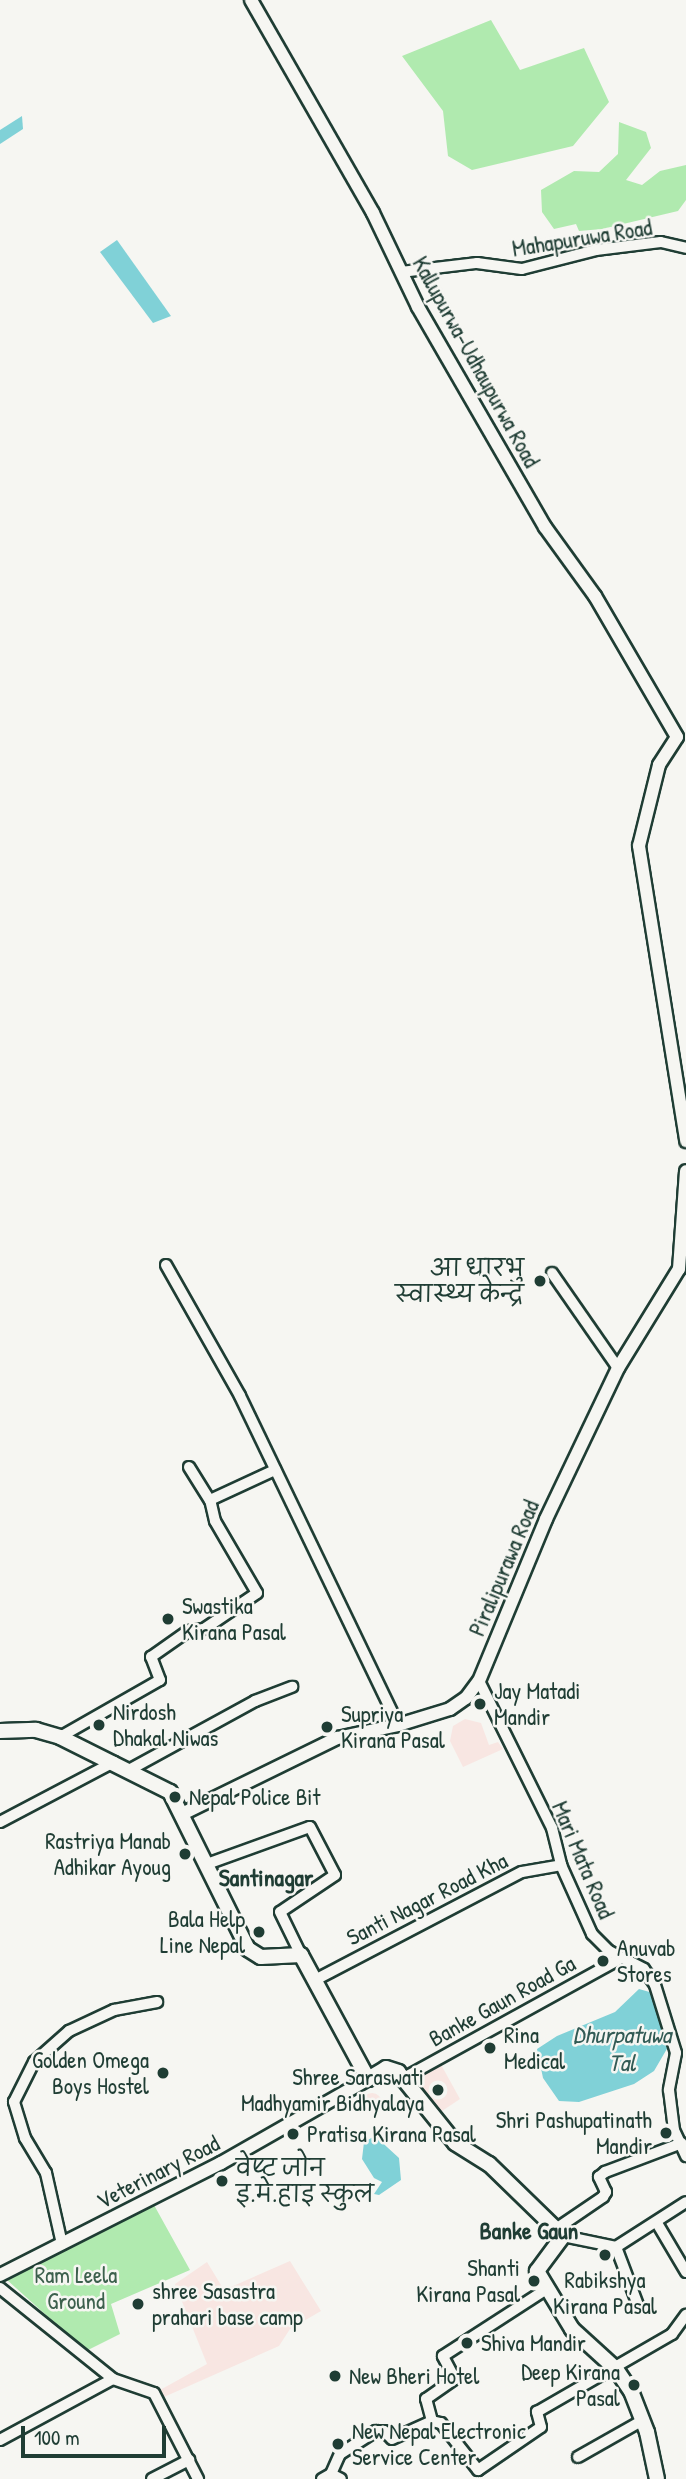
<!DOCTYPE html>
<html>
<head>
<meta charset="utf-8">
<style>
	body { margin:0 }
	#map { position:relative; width:686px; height:2479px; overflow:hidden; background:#f6f6f2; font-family:"Patrick Hand","Playpen Sans Deva",sans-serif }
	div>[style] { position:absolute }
	.built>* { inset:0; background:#f8e6e2 }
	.round { border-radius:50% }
	.green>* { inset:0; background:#b0eaaf }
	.water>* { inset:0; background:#80d1d7 }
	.roads { filter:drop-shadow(2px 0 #1f3d34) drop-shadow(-2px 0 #1f3d34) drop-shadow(0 2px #1f3d34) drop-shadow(0 -2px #1f3d34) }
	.minor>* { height:10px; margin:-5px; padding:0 5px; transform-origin:5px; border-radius:5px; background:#f6f6f2 }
	.tertiary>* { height:12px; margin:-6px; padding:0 6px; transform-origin:6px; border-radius:6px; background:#f6f6f2 }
	.secondary>* { height:14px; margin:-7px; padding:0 7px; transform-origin:7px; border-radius:7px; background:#f6f6f2 }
	.dots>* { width:19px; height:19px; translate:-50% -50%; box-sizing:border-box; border:4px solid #f6f6f2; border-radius:50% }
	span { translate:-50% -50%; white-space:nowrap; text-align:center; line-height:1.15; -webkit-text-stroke:5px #f6f6f2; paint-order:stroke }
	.street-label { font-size:23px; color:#1f3d34 }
	.poi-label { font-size:23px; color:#1f3d34 }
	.right { translate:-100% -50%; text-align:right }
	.left { translate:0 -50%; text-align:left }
	.park-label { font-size:23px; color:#3c604d }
	.neighbourhood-label { font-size:24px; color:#1f3d34; font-weight:700 }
	.water-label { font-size:24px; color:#325b55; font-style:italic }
	.scale { position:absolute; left:21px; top:2426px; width:145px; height:32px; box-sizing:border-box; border:4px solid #1f3d34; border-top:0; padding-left:9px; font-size:21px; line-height:24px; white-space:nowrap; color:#1f3d34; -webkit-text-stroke:5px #f6f6f2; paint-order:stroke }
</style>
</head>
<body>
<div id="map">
	<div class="built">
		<i style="clip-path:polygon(465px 1719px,481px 1723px,489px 1745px,498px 1742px,503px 1749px,463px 1767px,450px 1741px,453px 1726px)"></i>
		<i style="clip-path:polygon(439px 2061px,460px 2099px,439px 2113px,412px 2076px)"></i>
		<i class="round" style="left:362px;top:2093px;width:20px;height:20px"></i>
		<i style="clip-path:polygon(290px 2261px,321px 2311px,290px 2329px,279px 2346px,164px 2397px,160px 2390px,207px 2364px,175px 2284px,207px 2262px,224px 2290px)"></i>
	</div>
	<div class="green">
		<i style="clip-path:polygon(491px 20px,520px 70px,584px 48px,609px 102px,573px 146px,472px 170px,448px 156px,443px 111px,402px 56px)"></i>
		<i style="clip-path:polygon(619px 122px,646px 132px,651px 148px,626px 180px,642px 185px,660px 171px,686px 165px,686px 200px,678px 211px,602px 229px,579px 231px,576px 224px,554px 229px,542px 212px,541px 190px,574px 171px,599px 172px,618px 154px)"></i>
		<i style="clip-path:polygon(154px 2205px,190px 2270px,111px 2304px,120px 2334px,86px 2351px,6px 2279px)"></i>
	</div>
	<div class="water">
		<i style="clip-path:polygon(22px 116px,23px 129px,0 144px,0 130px)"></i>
		<i style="clip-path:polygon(117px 240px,171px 316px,153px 323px,100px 252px)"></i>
		<i style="clip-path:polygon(639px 1989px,653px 1993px,666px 2038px,668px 2047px,654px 2071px,634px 2084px,579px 2102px,559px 2101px,543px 2078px,537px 2049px,557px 2036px,615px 2012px)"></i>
		<i style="clip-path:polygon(375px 2136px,399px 2158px,401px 2180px,379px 2195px,374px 2194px,382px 2182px,374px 2178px,362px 2159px,364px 2142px)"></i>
	</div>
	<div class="roads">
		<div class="minor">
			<i style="left:401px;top:272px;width:77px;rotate:-6.8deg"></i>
			<i style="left:477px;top:263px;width:45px;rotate:7.6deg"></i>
			<i style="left:522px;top:269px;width:76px;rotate:-14.4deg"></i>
			<i style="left:596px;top:250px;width:65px;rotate:-7deg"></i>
			<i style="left:661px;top:242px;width:26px;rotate:13deg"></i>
			<i style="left:166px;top:1265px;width:150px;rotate:60.5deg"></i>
			<i style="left:240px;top:1396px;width:365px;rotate:64.3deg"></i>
			<i style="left:552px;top:1273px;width:116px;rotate:55.2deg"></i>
			<i style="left:189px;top:1467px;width:39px;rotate:58deg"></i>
			<i style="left:479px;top:1681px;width:164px;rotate:63.6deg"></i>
			<i style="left:552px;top:1828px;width:38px;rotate:76deg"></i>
			<i style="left:561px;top:1865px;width:76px;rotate:65.8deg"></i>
			<i style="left:592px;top:1934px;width:24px;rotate:45deg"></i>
			<i style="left:609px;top:1951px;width:39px;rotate:27deg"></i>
			<i style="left:644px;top:1969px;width:19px;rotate:55deg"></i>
			<i style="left:655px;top:1985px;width:71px;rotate:72.8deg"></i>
			<i style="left:676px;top:2053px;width:38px;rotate:101deg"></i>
			<i style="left:669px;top:2090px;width:40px;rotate:82.9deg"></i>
			<i style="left:674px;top:2130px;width:29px;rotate:65deg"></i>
			<i style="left:60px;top:1737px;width:115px;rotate:-29.7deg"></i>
			<i style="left:160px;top:1680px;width:25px;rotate:-111deg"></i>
			<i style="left:151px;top:1657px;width:45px;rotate:-35.1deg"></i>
			<i style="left:188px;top:1631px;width:16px;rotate:-7deg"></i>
			<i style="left:204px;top:1629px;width:64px;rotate:-34.2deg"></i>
			<i style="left:257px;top:1593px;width:83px;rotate:-120.3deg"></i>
			<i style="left:215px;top:1521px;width:22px;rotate:-103deg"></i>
			<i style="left:210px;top:1500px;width:72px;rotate:-24.8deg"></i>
			<i style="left:129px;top:1770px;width:144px;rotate:-28.7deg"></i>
			<i style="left:255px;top:1701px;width:40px;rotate:-21deg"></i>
			<i style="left:0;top:1822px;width:129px;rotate:-27.8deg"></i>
			<i style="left:207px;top:1864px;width:109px;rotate:-19.8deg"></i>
			<i style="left:310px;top:1827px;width:54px;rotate:62.5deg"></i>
			<i style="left:335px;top:1875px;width:66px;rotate:146.1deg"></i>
			<i style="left:280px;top:1912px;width:48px;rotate:64deg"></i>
			<i style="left:315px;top:1980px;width:233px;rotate:-27.6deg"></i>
			<i style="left:522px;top:1872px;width:40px;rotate:-10deg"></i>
			<i style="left:402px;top:2079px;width:250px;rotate:-28.9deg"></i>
			<i style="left:657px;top:2223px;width:57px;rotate:59.4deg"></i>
			<i style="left:556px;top:2229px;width:57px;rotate:-34.2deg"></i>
			<i style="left:603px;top:2197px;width:6px;rotate:-59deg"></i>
			<i style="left:606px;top:2192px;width:17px;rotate:-115deg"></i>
			<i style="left:599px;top:2177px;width:8px;rotate:-40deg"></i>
			<i style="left:605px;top:2172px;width:82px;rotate:-20.6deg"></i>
			<i style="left:563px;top:2236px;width:54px;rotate:11.7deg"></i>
			<i style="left:616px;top:2247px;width:83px;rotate:-32.7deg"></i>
			<i style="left:62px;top:2244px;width:73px;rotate:-102.7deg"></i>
			<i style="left:46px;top:2173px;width:41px;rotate:-121deg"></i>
			<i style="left:25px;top:2138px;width:38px;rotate:-107deg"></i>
			<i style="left:14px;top:2102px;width:45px;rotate:-63.4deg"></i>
			<i style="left:34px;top:2062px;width:47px;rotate:-41.5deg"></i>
			<i style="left:69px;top:2031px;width:50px;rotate:-25deg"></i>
			<i style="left:114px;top:2010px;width:44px;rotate:-10.5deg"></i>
			<i style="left:616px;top:2247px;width:65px;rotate:69.3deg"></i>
			<i style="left:0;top:2288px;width:145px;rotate:38.8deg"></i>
			<i style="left:113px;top:2379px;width:43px;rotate:18.9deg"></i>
			<i style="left:154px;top:2393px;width:97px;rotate:62.9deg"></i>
			<i style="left:432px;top:2421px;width:23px;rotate:-105deg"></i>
			<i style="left:426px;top:2399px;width:35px;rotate:-35deg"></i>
			<i style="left:455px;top:2379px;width:26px;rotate:-118deg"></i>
			<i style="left:443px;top:2356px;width:125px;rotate:-32.9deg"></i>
			<i style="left:0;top:2440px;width:128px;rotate:-28.4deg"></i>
			<i style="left:578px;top:2457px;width:75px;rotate:-29.6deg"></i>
			<i style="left:331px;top:2474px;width:22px;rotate:-66deg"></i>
			<i style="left:340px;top:2454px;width:43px;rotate:-32.6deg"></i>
			<i style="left:376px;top:2431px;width:8px"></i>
			<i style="left:384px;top:2431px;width:11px;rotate:45deg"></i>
			<i style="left:392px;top:2439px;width:44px;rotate:-24.2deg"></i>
			<i style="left:432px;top:2421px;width:9px;rotate:13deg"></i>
			<i style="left:441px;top:2423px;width:60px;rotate:51.8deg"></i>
			<i style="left:478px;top:2470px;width:76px;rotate:-34.3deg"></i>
			<i style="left:541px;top:2427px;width:16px;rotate:-105deg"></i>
			<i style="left:537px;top:2412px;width:156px;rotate:-30deg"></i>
			<i style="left:672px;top:2334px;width:24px;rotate:-54deg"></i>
			<i style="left:152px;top:2479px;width:42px;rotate:-27.2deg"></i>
			<i style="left:322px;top:2479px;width:10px;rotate:-29deg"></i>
			<i style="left:331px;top:2474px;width:11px;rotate:27deg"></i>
		</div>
		<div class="tertiary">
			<i style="left:251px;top:0;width:245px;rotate:60.2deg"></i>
			<i style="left:373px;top:213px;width:104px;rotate:64.4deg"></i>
			<i style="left:418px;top:307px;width:254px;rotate:60deg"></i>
			<i style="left:545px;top:527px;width:85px;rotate:54.1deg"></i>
			<i style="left:595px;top:596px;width:163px;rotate:59.8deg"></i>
			<i style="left:677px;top:737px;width:33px;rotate:123deg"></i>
			<i style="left:659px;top:765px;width:83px;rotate:103.9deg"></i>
			<i style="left:639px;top:846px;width:299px;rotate:80.9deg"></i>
			<i style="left:182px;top:1814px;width:173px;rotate:-26.1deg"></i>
			<i style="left:337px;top:1738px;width:62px;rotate:-12deg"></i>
			<i style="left:398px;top:1725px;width:54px;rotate:-17.1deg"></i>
			<i style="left:450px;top:1709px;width:19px;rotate:-35deg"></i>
			<i style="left:466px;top:1698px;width:21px;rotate:-53deg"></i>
			<i style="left:479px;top:1681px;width:175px;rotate:-67.5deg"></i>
			<i style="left:546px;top:1519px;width:167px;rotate:-64.5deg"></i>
			<i style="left:618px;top:1368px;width:116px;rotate:-58.4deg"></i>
			<i style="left:679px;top:1269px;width:98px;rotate:-85.9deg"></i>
			<i style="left:0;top:2275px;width:248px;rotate:-26.9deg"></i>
			<i style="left:221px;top:2163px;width:169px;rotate:-29.7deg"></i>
		</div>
		<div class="secondary">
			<i style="left:0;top:1731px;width:36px;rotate:-2deg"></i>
			<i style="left:36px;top:1730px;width:25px;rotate:16deg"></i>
			<i style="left:60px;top:1737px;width:123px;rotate:26.6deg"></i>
			<i style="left:170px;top:1792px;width:175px;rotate:63.6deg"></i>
			<i style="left:248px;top:1949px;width:15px;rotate:32deg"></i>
			<i style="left:261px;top:1957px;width:40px;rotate:-2.9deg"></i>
			<i style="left:301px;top:1955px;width:141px;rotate:61.6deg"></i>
			<i style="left:368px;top:2079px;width:21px;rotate:-31deg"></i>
			<i style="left:386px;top:2068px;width:13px;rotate:18deg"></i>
			<i style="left:398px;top:2072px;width:91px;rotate:51.2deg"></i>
			<i style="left:455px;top:2143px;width:40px;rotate:32deg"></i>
			<i style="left:489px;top:2164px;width:103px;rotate:44.2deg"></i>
			<i style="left:563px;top:2236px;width:44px;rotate:126.6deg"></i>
			<i style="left:537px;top:2271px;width:68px;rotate:58.9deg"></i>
			<i style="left:572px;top:2329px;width:59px;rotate:42.3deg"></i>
			<i style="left:616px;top:2369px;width:27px;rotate:56deg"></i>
			<i style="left:631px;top:2391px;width:44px;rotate:68.7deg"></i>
			<i style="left:647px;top:2432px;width:48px;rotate:78deg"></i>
		</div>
	</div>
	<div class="dots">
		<i style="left:540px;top:1281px;background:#1f3d34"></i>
		<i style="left:168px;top:1619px;background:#1f3d34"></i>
		<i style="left:480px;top:1704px;background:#1f3d34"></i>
		<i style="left:99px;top:1725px;background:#1f3d34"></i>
		<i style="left:327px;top:1727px;background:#1f3d34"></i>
		<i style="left:175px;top:1797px;background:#1f3d34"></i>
		<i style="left:185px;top:1854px;background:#1f3d34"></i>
		<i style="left:259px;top:1932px;background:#1f3d34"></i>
		<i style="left:603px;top:1961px;background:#1f3d34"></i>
		<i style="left:490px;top:2048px;background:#1f3d34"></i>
		<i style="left:163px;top:2073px;background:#1f3d34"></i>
		<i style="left:438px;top:2090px;background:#1f3d34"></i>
		<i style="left:666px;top:2133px;background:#1f3d34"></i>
		<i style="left:293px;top:2134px;background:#1f3d34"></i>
		<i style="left:222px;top:2181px;background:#1f3d34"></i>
		<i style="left:605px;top:2255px;background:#1f3d34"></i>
		<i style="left:534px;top:2281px;background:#1f3d34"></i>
		<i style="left:138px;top:2304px;background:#1f3d34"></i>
		<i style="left:467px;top:2343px;background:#1f3d34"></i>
		<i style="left:335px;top:2376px;background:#1f3d34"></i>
		<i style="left:634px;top:2385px;background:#1f3d34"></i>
		<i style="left:338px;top:2444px;background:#1f3d34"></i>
	</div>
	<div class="street-label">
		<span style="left:582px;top:238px;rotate:-9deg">Mahapuruwa Road</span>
		<span style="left:476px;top:362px;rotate:61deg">Kallupurwa-Udhaupurwa Road</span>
		<span style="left:504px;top:1568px;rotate:-67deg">Piralipurawa Road</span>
		<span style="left:583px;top:1860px;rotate:67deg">Mari Mata Road</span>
		<span style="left:427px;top:1899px;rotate:-27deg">Santi Nagar Road Kha</span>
		<span style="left:502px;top:2001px;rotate:-29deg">Banke Gaun Road Ga</span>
		<span style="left:158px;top:2172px;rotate:-27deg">Veterinary Road</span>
	</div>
	<div class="poi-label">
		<span class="right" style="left:524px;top:1281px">आ धारभु<br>स्वास्थ्य केन्द्र</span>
		<span class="left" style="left:182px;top:1619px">Swastika<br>Kirana Pasal</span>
		<span class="left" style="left:494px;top:1704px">Jay Matadi<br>Mandir</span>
		<span class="left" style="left:113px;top:1725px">Nirdosh<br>Dhakal Niwas</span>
		<span class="left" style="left:341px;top:1727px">Supriya<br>Kirana Pasal</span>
		<span class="left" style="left:189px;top:1797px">Nepal Police Bit</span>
		<span class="right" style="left:171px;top:1854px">Rastriya Manab<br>Adhikar Ayoug</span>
		<span class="right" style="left:245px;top:1932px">Bala Help<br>Line Nepal</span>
		<span class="left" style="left:617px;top:1961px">Anuvab<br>Stores</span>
		<span class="left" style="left:504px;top:2048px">Rina<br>Medical</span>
		<span class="right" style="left:149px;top:2073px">Golden Omega<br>Boys Hostel</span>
		<span class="right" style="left:424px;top:2090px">Shree Saraswati<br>Madhyamir Bidhyalaya</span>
		<span class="right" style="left:652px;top:2133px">Shri Pashupatinath<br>Mandir</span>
		<span class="left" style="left:307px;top:2134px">Pratisa Kirana Pasal</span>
		<span class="left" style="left:236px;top:2181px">वेष्ट जाेन<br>इ.मे.हाइ स्कुल</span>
		<span class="right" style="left:520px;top:2281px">Shanti<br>Kirana Pasal</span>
		<span style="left:605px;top:2293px">Rabikshya<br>Kirana Pasal</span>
		<span class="left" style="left:152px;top:2304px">shree Sasastra<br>prahari base camp</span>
		<span class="left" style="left:481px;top:2343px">Shiva Mandir</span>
		<span class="right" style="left:620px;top:2385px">Deep Kirana<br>Pasal</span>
		<span class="left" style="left:349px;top:2376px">New Bheri Hotel</span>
		<span class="left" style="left:352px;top:2444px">New Nepal Electronic<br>Service Center</span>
	</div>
	<div class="park-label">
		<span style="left:76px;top:2288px">Ram Leela<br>Ground</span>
	</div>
	<div class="neighbourhood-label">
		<span style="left:266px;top:1878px">Santinagar</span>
		<span style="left:529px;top:2231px">Banke Gaun</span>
	</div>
	<div class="water-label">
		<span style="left:622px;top:2049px">Dhurpatuwa<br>Tal</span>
	</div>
	<div class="scale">100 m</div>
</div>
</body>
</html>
